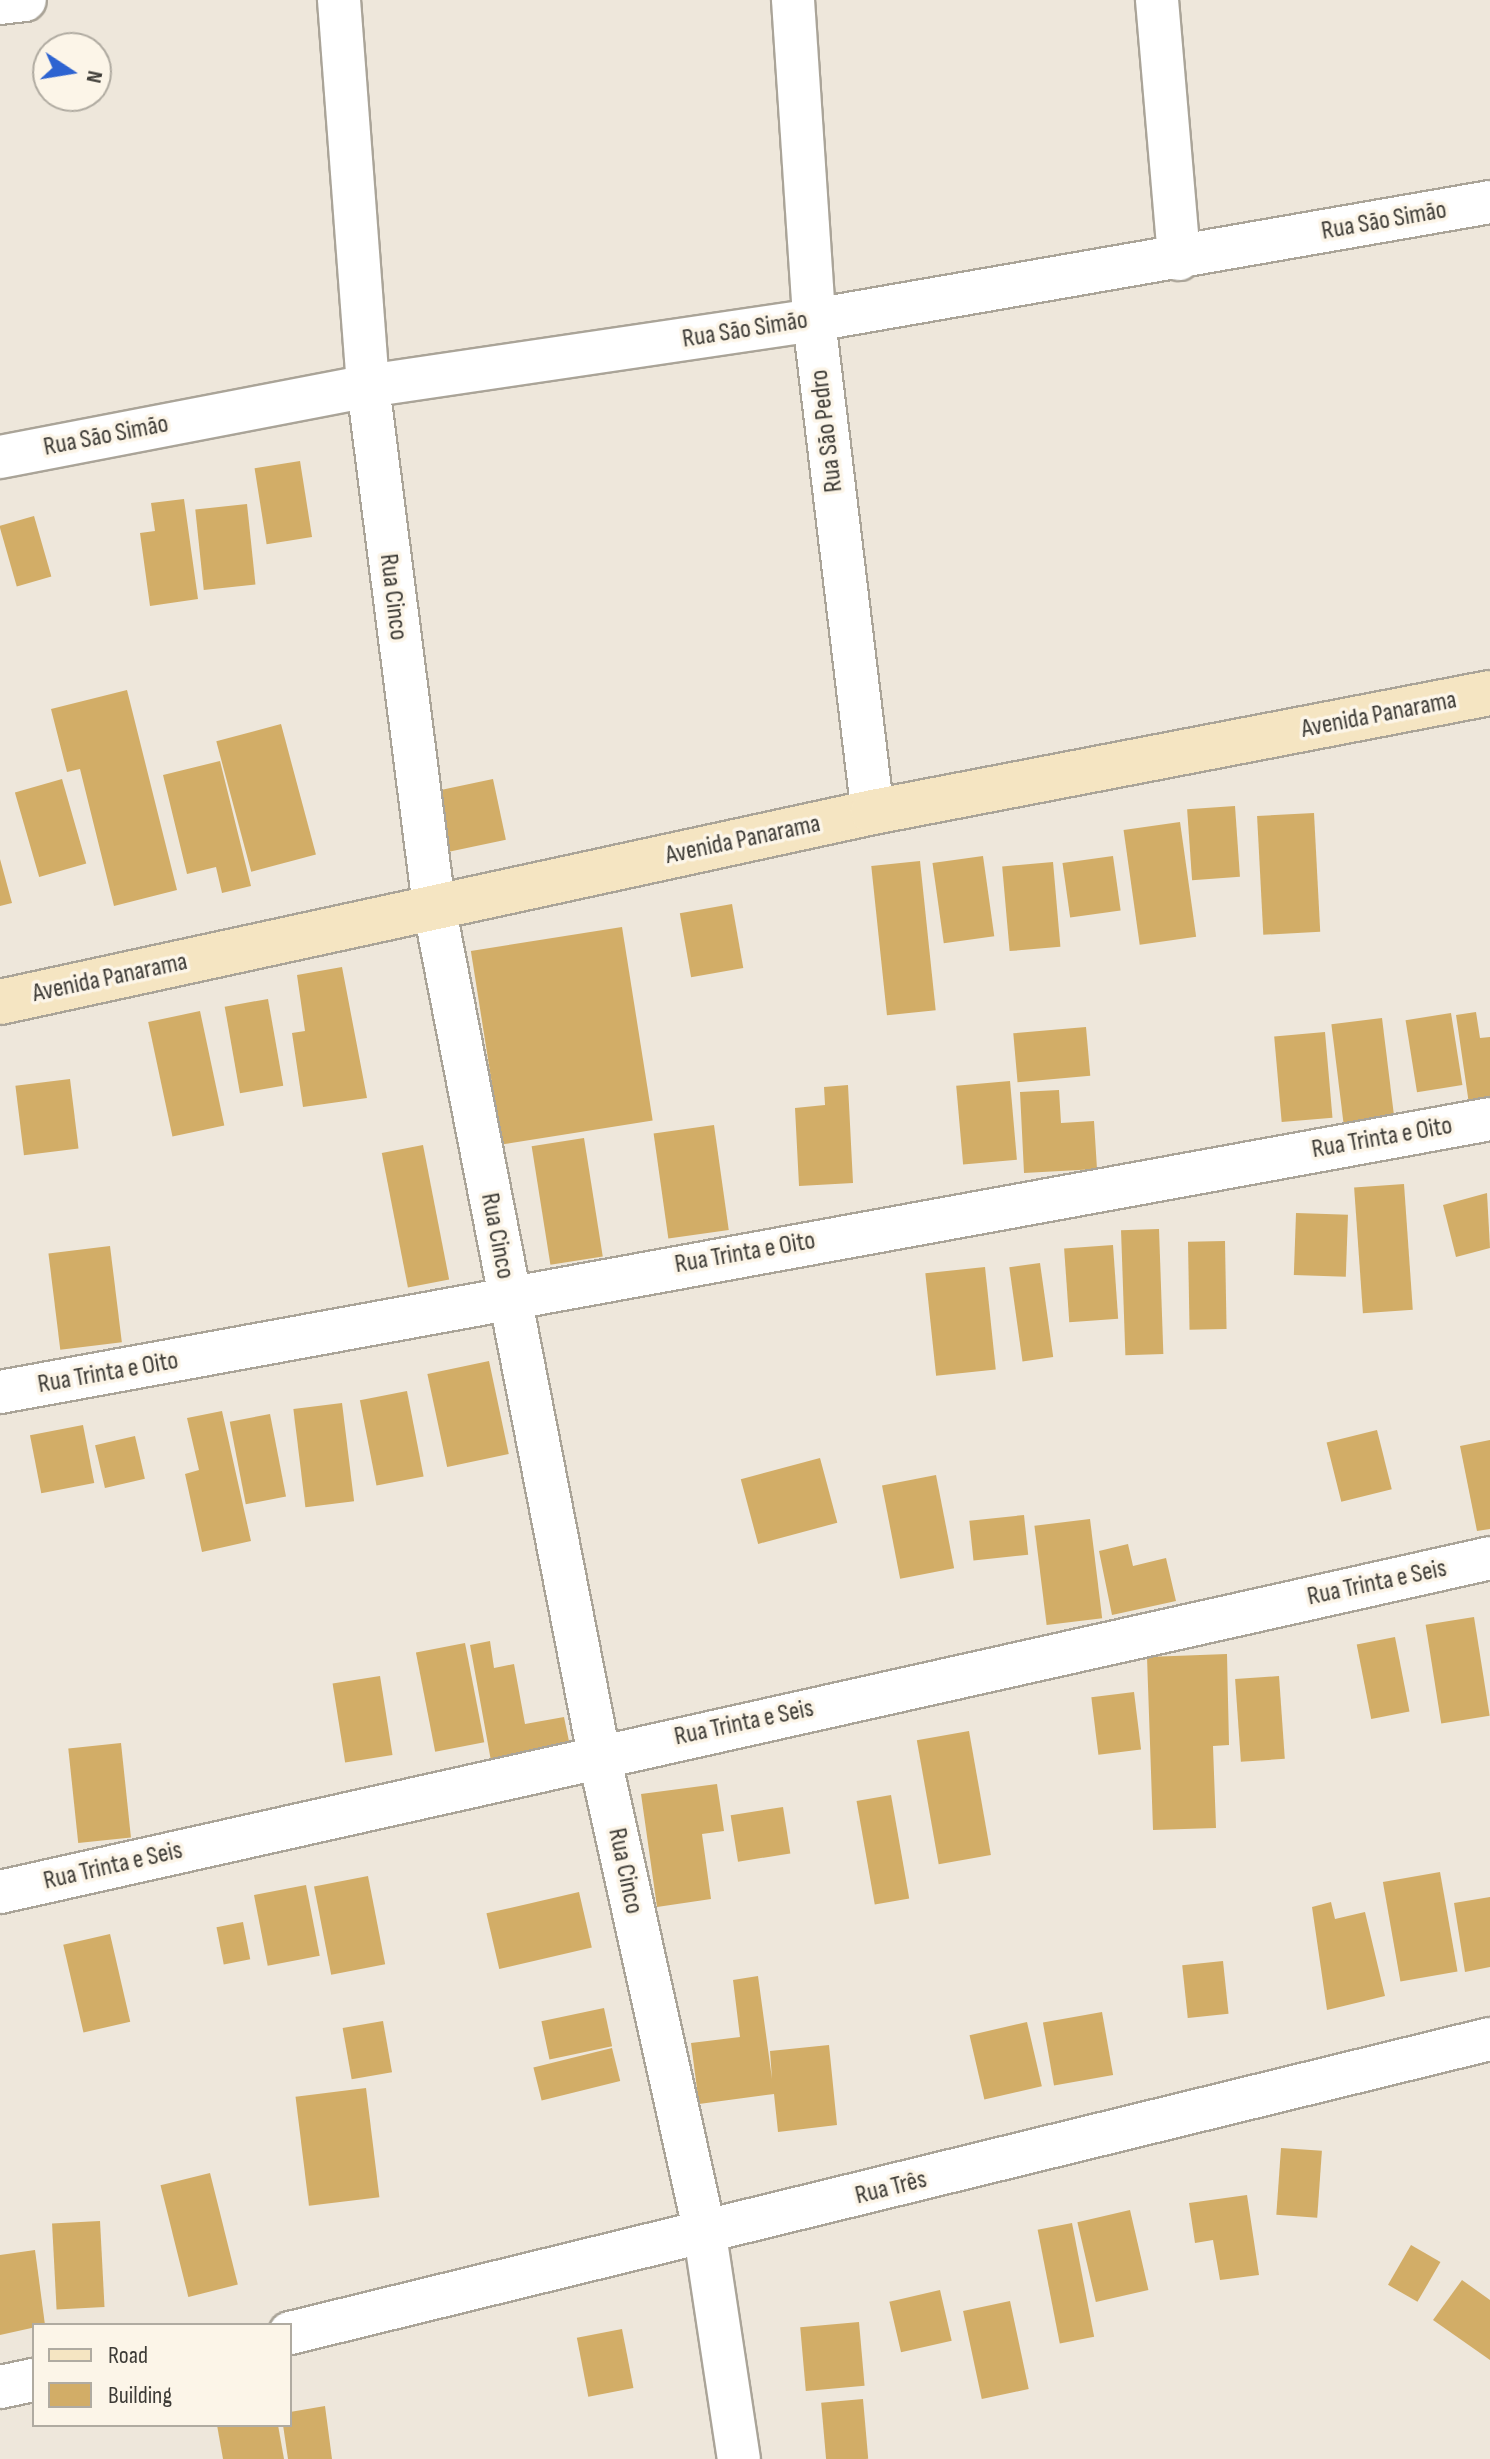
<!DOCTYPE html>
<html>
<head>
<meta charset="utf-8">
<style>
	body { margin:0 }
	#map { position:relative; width:1490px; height:2459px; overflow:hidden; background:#eee7db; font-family:"Sofia Sans Condensed",sans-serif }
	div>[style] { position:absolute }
	.building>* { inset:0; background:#d2ad67; transform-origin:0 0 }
	.roads { filter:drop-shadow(2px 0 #aaa498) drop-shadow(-2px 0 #aaa498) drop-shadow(0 2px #aaa498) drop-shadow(0 -2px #aaa498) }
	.street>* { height:42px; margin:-21px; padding:0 21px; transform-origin:21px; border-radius:21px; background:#fff }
	.secondary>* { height:44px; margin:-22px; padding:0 22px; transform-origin:22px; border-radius:22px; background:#f5e5c2 }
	span { translate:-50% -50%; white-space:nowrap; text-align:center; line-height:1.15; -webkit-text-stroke:7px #fcf5e8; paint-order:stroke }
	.street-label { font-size:26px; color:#3d3b36 }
	.legend { position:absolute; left:32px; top:2323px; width:260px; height:104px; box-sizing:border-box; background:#fcf5e8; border:2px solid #b0aba1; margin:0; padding:10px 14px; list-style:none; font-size:24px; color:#3d3b36 }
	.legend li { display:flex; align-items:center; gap:16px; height:40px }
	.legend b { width:40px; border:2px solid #b0aba1 }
	.north { position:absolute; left:32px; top:32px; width:80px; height:80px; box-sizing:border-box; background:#fcf5e8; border:2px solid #b0aba1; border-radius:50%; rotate:102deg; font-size:22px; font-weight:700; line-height:32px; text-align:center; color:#3d3b36 }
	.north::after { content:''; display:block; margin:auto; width:28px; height:36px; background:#2d63d1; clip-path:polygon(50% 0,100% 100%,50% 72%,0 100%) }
</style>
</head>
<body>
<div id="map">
	<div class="building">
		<i style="left:300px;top:461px;width:77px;height:46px;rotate:81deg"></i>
		<i style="clip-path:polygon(184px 499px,198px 599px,150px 606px,140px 533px,155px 531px,151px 503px)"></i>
		<i style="left:247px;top:504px;width:81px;height:52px;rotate:84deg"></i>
		<i style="left:34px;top:516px;width:63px;height:36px;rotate:74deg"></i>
		<i style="clip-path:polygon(127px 690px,177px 890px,114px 906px,80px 769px,67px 772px,51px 709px)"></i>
		<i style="left:281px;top:724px;width:135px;height:67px;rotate:75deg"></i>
		<i style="clip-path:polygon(220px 761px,251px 886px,222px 893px,216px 867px,187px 874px,163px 775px)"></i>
		<i style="left:62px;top:779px;width:88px;height:49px;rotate:74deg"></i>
		<i style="left:493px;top:779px;width:62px;height:63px;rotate:78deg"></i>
		<i style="left:1235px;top:806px;width:71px;height:48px;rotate:86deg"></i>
		<i style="left:1314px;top:813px;width:119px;height:57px;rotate:87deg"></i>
		<i style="left:1180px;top:822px;width:116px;height:57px;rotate:82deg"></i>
		<i style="left:983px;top:856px;width:81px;height:51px;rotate:82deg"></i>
		<i style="left:1113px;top:856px;width:55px;height:51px;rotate:82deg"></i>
		<i style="clip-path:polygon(0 859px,12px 903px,0 906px)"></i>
		<i style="left:920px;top:861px;width:150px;height:49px;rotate:84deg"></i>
		<i style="left:1053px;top:862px;width:85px;height:51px;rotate:85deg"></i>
		<i style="left:732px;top:904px;width:65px;height:53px;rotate:80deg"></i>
		<i style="left:622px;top:927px;width:196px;height:153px;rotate:81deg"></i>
		<i style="clip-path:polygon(342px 967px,367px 1098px,303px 1107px,292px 1033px,305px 1031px,297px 975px)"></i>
		<i style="left:268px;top:999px;width:88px;height:44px;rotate:80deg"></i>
		<i style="left:200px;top:1011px;width:117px;height:53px;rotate:78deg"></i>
		<i style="clip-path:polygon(1476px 1012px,1480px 1038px,1490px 1037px,1490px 1101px,1469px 1104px,1456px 1015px)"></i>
		<i style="left:1451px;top:1013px;width:73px;height:46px;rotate:81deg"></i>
		<i style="left:1382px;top:1018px;width:104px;height:51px;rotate:83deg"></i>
		<i style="left:1086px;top:1027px;width:49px;height:73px;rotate:85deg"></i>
		<i style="left:1325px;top:1032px;width:86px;height:51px;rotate:85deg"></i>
		<i style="left:70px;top:1079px;width:70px;height:55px;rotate:83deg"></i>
		<i style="left:1010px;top:1081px;width:79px;height:54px;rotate:85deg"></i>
		<i style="clip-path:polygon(848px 1085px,853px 1183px,799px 1186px,795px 1108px,825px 1105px,824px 1087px)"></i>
		<i style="clip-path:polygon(1059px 1090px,1061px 1123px,1094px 1121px,1097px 1169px,1024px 1173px,1020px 1092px)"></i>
		<i style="left:714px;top:1125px;width:106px;height:61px;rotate:82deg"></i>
		<i style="left:584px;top:1138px;width:120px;height:53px;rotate:81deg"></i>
		<i style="left:423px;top:1145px;width:137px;height:42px;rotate:79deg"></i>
		<i style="left:1404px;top:1184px;width:126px;height:50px;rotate:86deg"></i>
		<i style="clip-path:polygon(1487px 1193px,1490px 1248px,1456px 1257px,1443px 1205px)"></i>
		<i style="left:1296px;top:1213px;width:52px;height:62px;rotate:2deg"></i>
		<i style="left:1159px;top:1229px;width:125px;height:38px;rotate:88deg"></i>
		<i style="left:1225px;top:1241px;width:88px;height:37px;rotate:89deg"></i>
		<i style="left:1113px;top:1245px;width:74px;height:49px;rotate:86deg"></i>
		<i style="left:110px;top:1246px;width:97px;height:62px;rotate:83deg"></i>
		<i style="left:1040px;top:1263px;width:95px;height:31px;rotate:82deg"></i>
		<i style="left:985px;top:1267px;width:103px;height:60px;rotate:84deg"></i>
		<i style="left:489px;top:1361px;width:95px;height:63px;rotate:78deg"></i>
		<i style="left:407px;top:1391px;width:87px;height:48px;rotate:79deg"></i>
		<i style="left:342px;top:1403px;width:99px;height:49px;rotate:83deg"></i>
		<i style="clip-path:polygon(222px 1411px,251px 1541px,202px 1552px,185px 1474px,199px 1470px,187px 1418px)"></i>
		<i style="left:270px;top:1414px;width:84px;height:41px;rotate:79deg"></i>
		<i style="left:83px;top:1425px;width:59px;height:54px;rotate:79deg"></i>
		<i style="left:1377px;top:1430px;width:61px;height:52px;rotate:76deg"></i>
		<i style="left:135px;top:1436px;width:44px;height:41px;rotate:77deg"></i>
		<i style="clip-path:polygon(1490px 1440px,1490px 1529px,1477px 1531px,1460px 1446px)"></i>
		<i style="left:820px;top:1458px;width:67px;height:82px;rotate:75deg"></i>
		<i style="left:936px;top:1475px;width:95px;height:55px;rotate:79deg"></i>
		<i style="left:1024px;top:1515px;width:40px;height:55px;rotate:84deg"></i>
		<i style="left:1090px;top:1519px;width:100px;height:56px;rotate:83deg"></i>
		<i style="clip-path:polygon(1128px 1544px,1133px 1566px,1166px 1558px,1176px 1601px,1112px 1615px,1099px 1551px)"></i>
		<i style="left:1474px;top:1617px;width:100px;height:49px;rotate:81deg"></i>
		<i style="left:1395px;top:1637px;width:76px;height:39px;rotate:79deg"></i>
		<i style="clip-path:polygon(490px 1641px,494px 1668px,514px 1664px,525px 1724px,564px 1717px,570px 1746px,491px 1761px,470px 1645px)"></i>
		<i style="left:465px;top:1643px;width:101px;height:50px;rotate:79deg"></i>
		<i style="clip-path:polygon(1227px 1654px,1229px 1745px,1213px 1746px,1216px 1828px,1153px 1830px,1147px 1657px)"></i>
		<i style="left:380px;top:1676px;width:80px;height:48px;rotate:81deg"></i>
		<i style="left:1279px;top:1676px;width:83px;height:44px;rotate:86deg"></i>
		<i style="left:1134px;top:1692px;width:58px;height:43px;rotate:83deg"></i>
		<i style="left:969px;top:1731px;width:126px;height:53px;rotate:80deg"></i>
		<i style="left:121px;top:1743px;width:95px;height:53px;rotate:84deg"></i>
		<i style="clip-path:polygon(717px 1784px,724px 1831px,702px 1834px,711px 1899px,657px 1907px,641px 1794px)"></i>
		<i style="left:891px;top:1795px;width:105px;height:35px;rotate:80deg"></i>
		<i style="left:783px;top:1807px;width:47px;height:53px;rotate:81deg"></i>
		<i style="left:1440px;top:1872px;width:101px;height:58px;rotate:80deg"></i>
		<i style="left:368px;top:1876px;width:90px;height:55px;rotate:79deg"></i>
		<i style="left:306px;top:1885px;width:72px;height:53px;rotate:79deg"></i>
		<i style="left:579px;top:1892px;width:57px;height:95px;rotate:77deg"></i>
		<i style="clip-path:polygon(1490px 1897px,1490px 1967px,1465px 1972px,1454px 1903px)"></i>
		<i style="clip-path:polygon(1331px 1902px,1335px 1919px,1365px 1912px,1385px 1996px,1327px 2010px,1312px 1907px)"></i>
		<i style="left:243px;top:1922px;width:38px;height:27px;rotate:79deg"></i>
		<i style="left:110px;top:1934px;width:90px;height:48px;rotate:77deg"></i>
		<i style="left:1223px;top:1961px;width:53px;height:41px;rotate:84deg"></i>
		<i style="clip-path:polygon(758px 1976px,772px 2079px,770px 2051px,829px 2045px,837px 2125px,778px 2132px,774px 2094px,699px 2104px,691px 2043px,740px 2037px,733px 1980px)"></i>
		<i style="left:604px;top:2008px;width:39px;height:64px;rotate:78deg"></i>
		<i style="left:1102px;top:2012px;width:64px;height:60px;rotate:80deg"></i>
		<i style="left:383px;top:2021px;width:52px;height:41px;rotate:80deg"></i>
		<i style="left:1027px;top:2022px;width:66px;height:59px;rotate:77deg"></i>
		<i style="left:612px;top:2048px;width:34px;height:81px;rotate:76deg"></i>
		<i style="left:366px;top:2088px;width:110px;height:71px;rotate:83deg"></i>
		<i style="left:1281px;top:2148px;width:41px;height:67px;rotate:4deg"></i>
		<i style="left:210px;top:2173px;width:115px;height:51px;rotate:76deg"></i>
		<i style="clip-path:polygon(1247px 2195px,1259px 2275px,1220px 2280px,1213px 2240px,1195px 2243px,1189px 2203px)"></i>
		<i style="left:1130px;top:2210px;width:82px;height:54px;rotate:77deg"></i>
		<i style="left:100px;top:2221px;width:86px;height:48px;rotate:87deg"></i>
		<i style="left:1072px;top:2223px;width:116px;height:35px;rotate:79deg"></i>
		<i style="left:1411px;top:2245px;width:34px;height:46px;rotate:30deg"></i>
		<i style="clip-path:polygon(35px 2250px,45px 2325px,0 2335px,0 2255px)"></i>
		<i style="clip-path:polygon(1462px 2280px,1490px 2300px,1490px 2360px,1433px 2320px)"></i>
		<i style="left:940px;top:2290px;width:52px;height:52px;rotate:77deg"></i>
		<i style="left:1010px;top:2301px;width:90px;height:48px;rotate:78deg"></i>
		<i style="left:859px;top:2322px;width:64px;height:59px;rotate:85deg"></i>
		<i style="left:622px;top:2329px;width:60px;height:46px;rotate:79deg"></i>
		<i style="left:863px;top:2399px;width:60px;height:42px;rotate:85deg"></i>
		<i style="clip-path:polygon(325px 2406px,332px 2459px,288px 2459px,283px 2425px,290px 2425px,290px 2412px)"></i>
		<i style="clip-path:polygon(217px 2425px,278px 2425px,284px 2459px,223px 2459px)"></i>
	</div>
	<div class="roads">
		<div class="street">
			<i style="left:339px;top:0;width:387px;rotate:85.7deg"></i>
			<i style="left:368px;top:386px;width:524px;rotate:82.77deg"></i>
			<i style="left:434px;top:906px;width:865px;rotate:79deg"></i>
			<i style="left:599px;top:1755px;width:492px;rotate:77.5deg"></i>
			<i style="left:705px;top:2235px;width:227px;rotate:81.4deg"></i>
			<i style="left:793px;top:0;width:321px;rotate:86.2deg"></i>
			<i style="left:814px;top:320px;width:496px;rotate:83.2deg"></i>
			<i style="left:1157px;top:0;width:260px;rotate:85.1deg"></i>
			<i style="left:0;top:3px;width:25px;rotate:-7deg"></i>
			<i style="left:0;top:457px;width:375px;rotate:-10.9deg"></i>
			<i style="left:368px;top:386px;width:451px;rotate:-8.4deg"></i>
			<i style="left:814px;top:320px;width:686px;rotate:-9.9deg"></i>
			<i style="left:0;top:1392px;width:1515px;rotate:-10.38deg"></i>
			<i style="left:0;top:1892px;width:1527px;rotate:-12.63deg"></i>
			<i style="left:290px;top:2333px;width:1235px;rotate:-13.77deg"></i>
			<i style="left:0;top:2387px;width:35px;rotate:-12deg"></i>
		</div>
		<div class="secondary">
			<i style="left:0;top:1002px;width:893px;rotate:-12.28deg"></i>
			<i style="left:873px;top:812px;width:628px;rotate:-10.92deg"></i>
		</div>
	</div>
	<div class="street-label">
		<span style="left:1384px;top:221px;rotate:-10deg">Rua São Simão</span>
		<span style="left:745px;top:330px;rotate:-9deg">Rua São Simão</span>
		<span style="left:827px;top:431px;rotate:-97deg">Rua São Pedro</span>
		<span style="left:106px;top:436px;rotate:-11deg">Rua São Simão</span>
		<span style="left:393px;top:597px;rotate:83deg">Rua Cinco</span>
		<span style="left:1379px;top:715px;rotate:-11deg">Avenida Panarama</span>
		<span style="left:743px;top:840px;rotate:-12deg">Avenida Panarama</span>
		<span style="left:110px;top:978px;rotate:-12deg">Avenida Panarama</span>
		<span style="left:1382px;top:1138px;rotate:-10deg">Rua Trinta e Oito</span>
		<span style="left:497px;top:1236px;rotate:79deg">Rua Cinco</span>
		<span style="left:745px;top:1253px;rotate:-10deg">Rua Trinta e Oito</span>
		<span style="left:108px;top:1373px;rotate:-10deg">Rua Trinta e Oito</span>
		<span style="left:1377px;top:1583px;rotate:-12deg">Rua Trinta e Seis</span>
		<span style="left:744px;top:1723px;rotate:-12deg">Rua Trinta e Seis</span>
		<span style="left:113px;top:1866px;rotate:-13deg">Rua Trinta e Seis</span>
		<span style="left:625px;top:1871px;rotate:78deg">Rua Cinco</span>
		<span style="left:891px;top:2188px;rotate:-14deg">Rua Três</span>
	</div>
	<ul class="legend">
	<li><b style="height:10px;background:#f5e5c2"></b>Road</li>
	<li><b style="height:22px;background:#d2ad67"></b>Building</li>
	</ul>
	<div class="north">N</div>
</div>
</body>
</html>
